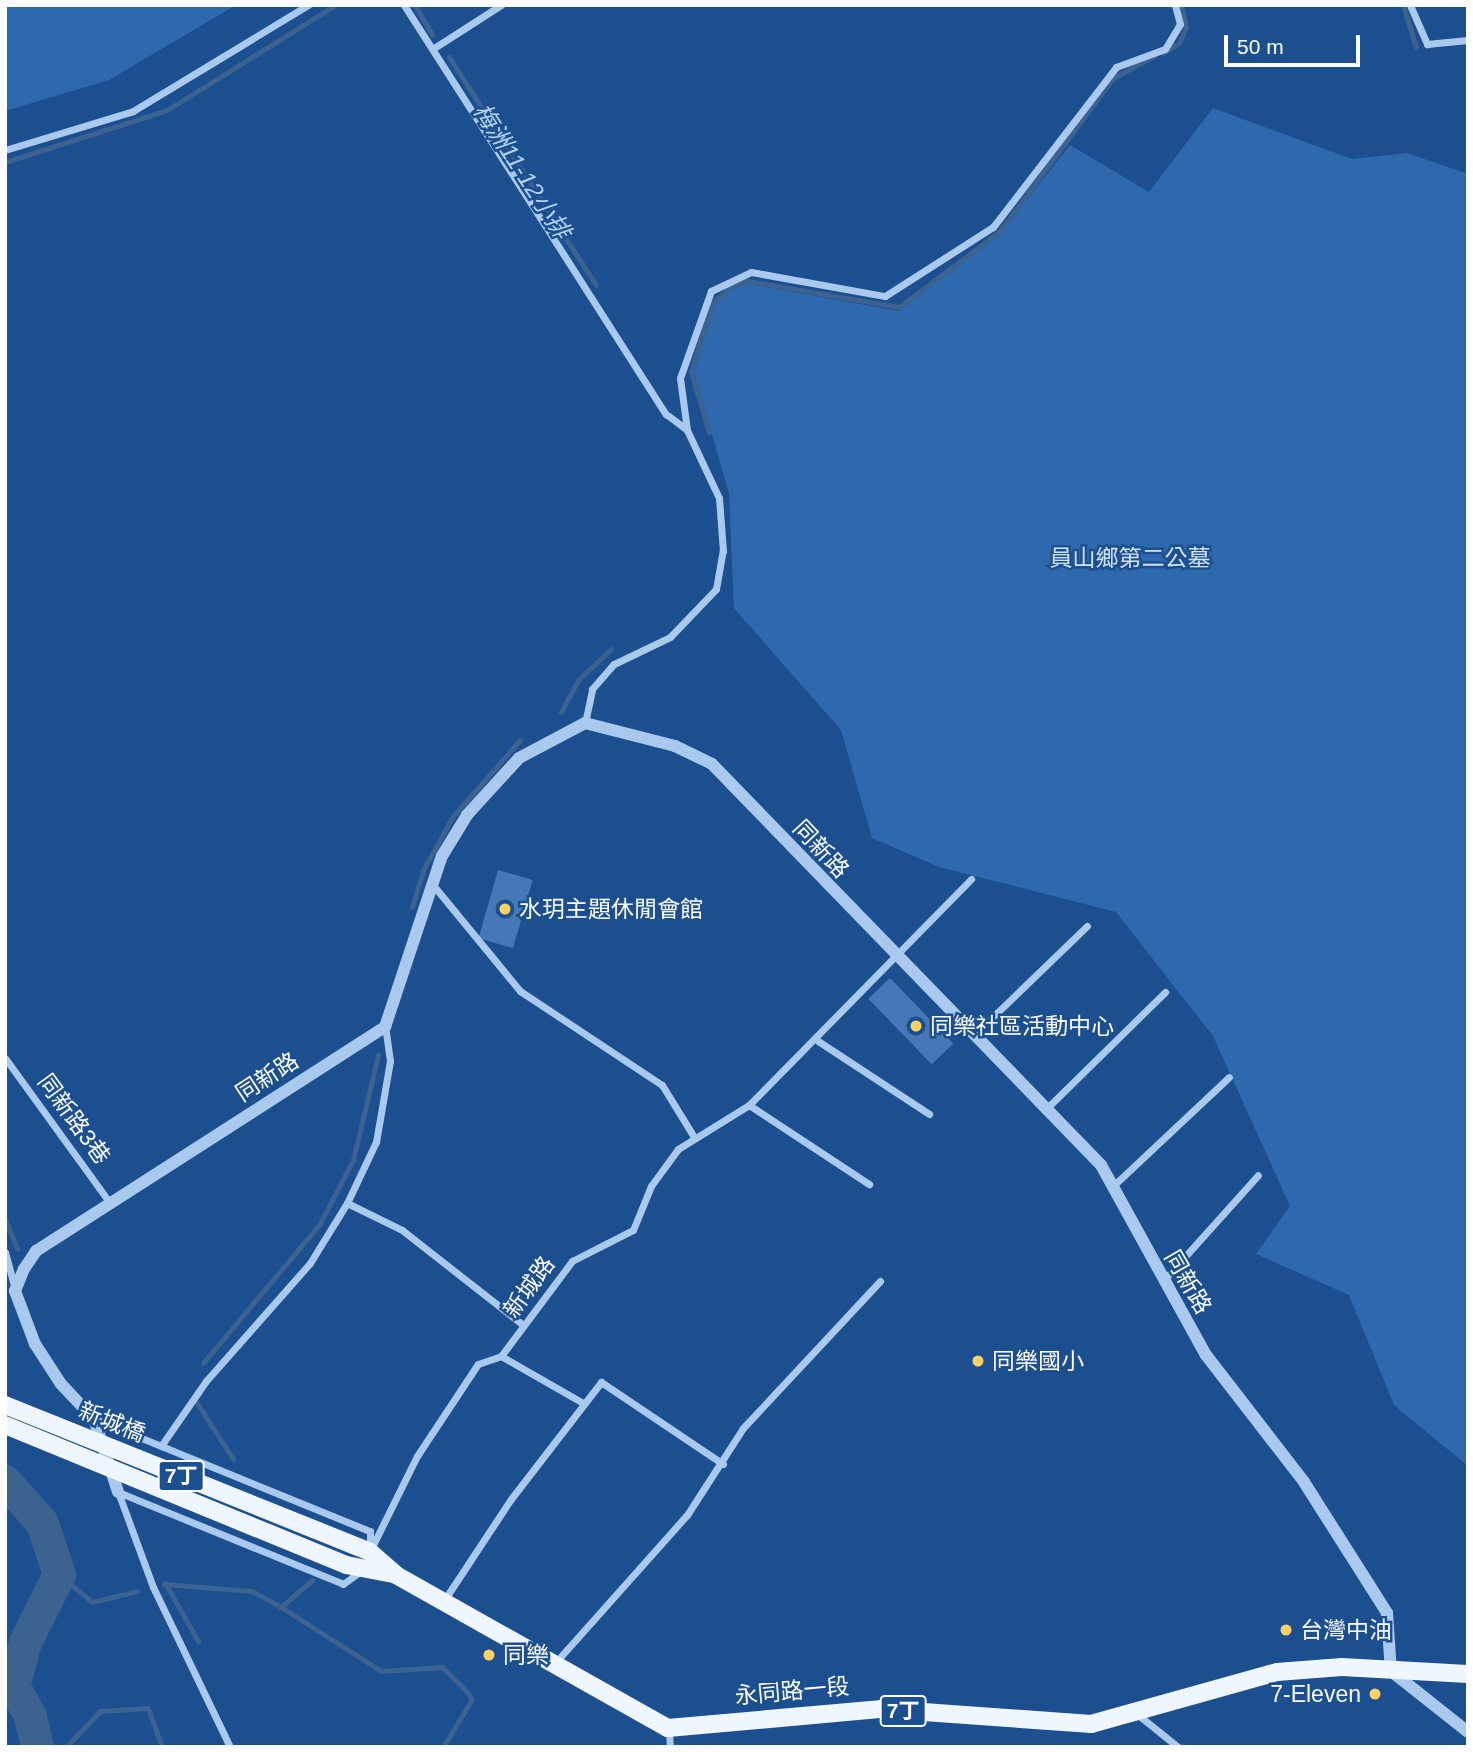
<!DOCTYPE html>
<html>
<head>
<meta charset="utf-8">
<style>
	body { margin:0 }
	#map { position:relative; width:1473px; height:1752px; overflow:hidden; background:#1b4f8f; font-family:Arial,"Noto Sans TC",sans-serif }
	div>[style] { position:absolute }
	.green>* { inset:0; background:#2e69ad }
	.stream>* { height:5px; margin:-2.5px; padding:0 2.5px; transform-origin:2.5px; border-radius:2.5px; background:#3c6290 }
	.river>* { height:33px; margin:-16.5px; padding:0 16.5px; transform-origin:16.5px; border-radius:16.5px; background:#3c6290 }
	.building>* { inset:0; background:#4478b7; transform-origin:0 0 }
	.minor>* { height:7px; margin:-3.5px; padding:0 3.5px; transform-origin:3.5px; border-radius:3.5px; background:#a9c9ee }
	.tertiary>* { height:12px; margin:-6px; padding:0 6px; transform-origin:6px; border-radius:6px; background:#a9c9ee }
	.primary>* { height:18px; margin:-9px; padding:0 9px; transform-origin:9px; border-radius:9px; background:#f0f6ff }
	.dots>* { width:19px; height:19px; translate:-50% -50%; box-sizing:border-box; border:4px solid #1b4f8f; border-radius:50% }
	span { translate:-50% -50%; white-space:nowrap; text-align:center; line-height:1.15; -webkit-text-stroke:5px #1b4f8f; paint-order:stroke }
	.shield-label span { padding:2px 5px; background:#1b4f8f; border:2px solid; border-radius:5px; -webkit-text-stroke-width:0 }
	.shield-label { font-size:21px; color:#fff; font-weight:700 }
	.park-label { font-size:23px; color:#cfe3fa }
	.street-label { font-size:23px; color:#fff }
	.poi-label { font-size:23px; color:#fff }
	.left { translate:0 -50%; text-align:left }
	.right { translate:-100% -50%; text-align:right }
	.water-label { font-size:24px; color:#b5d3f5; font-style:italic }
	.frame { position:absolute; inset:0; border:7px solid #fff; pointer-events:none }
	.scale { position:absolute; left:1224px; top:35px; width:136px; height:32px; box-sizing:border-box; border:4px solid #fff; border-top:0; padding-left:9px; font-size:21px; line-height:24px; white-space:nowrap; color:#fff; -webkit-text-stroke:5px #1b4f8f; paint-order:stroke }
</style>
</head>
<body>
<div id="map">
	<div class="green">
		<i style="clip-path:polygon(5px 5px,236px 5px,109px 80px,5px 111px)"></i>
		<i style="clip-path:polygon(1213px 108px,1352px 159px,1407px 153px,1468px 174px,1468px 1466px,1394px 1405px,1349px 1295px,1256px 1254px,1290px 1206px,1213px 1036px,1116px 912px,939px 867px,872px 838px,841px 730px,734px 608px,729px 493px,694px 373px,713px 305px,730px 289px,750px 284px,899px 311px,1001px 233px,1070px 145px,1149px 192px)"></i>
	</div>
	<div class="stream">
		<i style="left:415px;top:5px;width:34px;rotate:60deg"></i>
		<i style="left:1403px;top:5px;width:44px;rotate:72.8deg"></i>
		<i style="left:1163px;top:53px;width:19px;rotate:-32deg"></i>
		<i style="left:1179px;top:43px;width:17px;rotate:-66deg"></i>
		<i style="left:1186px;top:27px;width:23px;rotate:-103deg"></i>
		<i style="left:449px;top:57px;width:271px;rotate:57.2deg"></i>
		<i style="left:5px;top:162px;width:170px;rotate:-17.8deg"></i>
		<i style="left:167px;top:110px;width:198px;rotate:-32deg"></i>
		<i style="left:709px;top:432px;width:63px;rotate:-106.7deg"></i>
		<i style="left:691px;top:372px;width:72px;rotate:-73.1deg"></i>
		<i style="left:712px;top:303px;width:23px;rotate:-41deg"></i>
		<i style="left:729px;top:288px;width:20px;rotate:-20deg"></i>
		<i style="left:748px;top:281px;width:153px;rotate:9.8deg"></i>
		<i style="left:899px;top:307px;width:125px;rotate:-36.9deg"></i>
		<i style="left:999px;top:232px;width:192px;rotate:-53.5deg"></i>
		<i style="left:1113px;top:78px;width:47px;rotate:-28.2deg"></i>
		<i style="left:561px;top:712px;width:36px;rotate:-62deg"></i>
		<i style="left:578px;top:680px;width:45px;rotate:-43.2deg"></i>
		<i style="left:412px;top:907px;width:39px;rotate:-73deg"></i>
		<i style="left:423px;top:870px;width:62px;rotate:-60.9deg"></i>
		<i style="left:453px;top:816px;width:101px;rotate:-48.6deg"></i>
		<i style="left:5px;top:1219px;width:32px;rotate:68deg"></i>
		<i style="left:203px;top:1363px;width:180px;rotate:-50deg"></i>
		<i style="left:319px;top:1225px;width:73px;rotate:-62.4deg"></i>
		<i style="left:353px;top:1160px;width:108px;rotate:-76.6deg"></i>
		<i style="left:195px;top:1400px;width:70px;rotate:57.2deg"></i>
		<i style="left:59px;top:1574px;width:43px;rotate:40.3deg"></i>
		<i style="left:92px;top:1602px;width:46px;rotate:-13.7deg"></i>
		<i style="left:312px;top:1580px;width:41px;rotate:138.9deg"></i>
		<i style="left:281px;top:1607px;width:119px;rotate:32.6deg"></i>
		<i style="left:381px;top:1671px;width:61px;rotate:-3.8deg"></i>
		<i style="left:442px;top:1667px;width:29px;rotate:44deg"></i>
		<i style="left:463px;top:1687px;width:15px;rotate:53deg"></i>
		<i style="left:472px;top:1699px;width:56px;rotate:121.1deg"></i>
		<i style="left:165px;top:1583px;width:67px;rotate:60.4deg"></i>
		<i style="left:164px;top:1584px;width:88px;rotate:4.5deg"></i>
		<i style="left:252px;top:1591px;width:33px;rotate:29deg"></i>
		<i style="left:66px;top:1747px;width:50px;rotate:-46.6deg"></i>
		<i style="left:100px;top:1711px;width:48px;rotate:-3.6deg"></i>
		<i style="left:148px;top:1708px;width:41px;rotate:70.3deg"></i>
	</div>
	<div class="river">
		<i style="left:5px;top:1481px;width:56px;rotate:48.6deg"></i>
		<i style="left:42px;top:1523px;width:54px;rotate:71.6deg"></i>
		<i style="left:59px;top:1574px;width:76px;rotate:116.6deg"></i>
		<i style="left:25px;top:1642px;width:46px;rotate:105.3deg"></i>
		<i style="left:13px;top:1686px;width:34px;rotate:60deg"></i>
		<i style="left:30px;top:1716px;width:32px;rotate:77deg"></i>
	</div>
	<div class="building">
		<i style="left:498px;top:870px;width:36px;height:71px;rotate:16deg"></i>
		<i style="left:890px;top:978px;width:91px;height:30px;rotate:46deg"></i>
	</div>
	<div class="minor">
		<i style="left:404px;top:5px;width:486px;rotate:57.4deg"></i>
		<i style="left:666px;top:414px;width:26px;rotate:37deg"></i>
		<i style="left:1410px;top:5px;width:43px;rotate:66.4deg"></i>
		<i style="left:1427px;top:44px;width:41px;rotate:-5.6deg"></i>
		<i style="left:434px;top:48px;width:80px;rotate:-32.7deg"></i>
		<i style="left:5px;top:150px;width:134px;rotate:-16.9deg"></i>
		<i style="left:133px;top:111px;width:205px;rotate:-31.2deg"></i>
		<i style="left:585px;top:723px;width:35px;rotate:-78deg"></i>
		<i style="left:592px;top:689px;width:33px;rotate:-49deg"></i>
		<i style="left:614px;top:664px;width:62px;rotate:-25.7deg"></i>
		<i style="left:670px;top:637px;width:66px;rotate:-46.2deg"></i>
		<i style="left:716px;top:589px;width:39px;rotate:-80deg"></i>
		<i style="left:723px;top:551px;width:53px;rotate:-94.3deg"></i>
		<i style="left:719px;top:498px;width:75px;rotate:-115.2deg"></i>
		<i style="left:687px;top:430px;width:52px;rotate:-97.7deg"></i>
		<i style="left:680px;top:378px;width:92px;rotate:-70.4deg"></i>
		<i style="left:711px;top:291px;width:44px;rotate:-25.4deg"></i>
		<i style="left:751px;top:272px;width:136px;rotate:10.2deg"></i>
		<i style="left:885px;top:296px;width:128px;rotate:-32.6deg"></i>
		<i style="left:993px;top:227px;width:202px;rotate:-52.4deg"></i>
		<i style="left:1116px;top:67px;width:52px;rotate:-20.2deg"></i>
		<i style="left:1165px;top:49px;width:29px;rotate:-59deg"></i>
		<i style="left:1180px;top:24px;width:20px;rotate:-105deg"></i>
		<i style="left:433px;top:885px;width:137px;rotate:50.6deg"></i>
		<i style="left:520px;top:991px;width:170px;rotate:33.5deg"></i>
		<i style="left:662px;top:1085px;width:61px;rotate:58.4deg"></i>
		<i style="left:974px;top:1035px;width:157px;rotate:-44deg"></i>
		<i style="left:818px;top:1041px;width:133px;rotate:33.3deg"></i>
		<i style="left:5px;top:1058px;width:179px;rotate:54.1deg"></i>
		<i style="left:749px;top:1105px;width:144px;rotate:33.4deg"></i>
		<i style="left:1046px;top:1109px;width:167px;rotate:-44.5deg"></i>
		<i style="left:1113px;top:1186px;width:159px;rotate:-43.2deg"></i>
		<i style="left:347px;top:1203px;width:61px;rotate:26.1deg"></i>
		<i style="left:402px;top:1230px;width:154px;rotate:38.1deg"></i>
		<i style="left:5px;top:1252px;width:39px;rotate:75deg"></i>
		<i style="left:1163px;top:1281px;width:142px;rotate:-48.1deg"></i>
		<i style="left:501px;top:1356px;width:95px;rotate:29.8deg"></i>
		<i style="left:95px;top:1419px;width:297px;rotate:22.2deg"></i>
		<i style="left:370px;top:1531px;width:20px;rotate:90deg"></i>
		<i style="left:161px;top:1446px;width:79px;rotate:-55.3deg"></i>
		<i style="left:206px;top:1381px;width:157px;rotate:-48.6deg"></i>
		<i style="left:310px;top:1263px;width:70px;rotate:-58.3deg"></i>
		<i style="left:347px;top:1203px;width:68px;rotate:-64.6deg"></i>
		<i style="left:376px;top:1142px;width:82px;rotate:-80.2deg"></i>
		<i style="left:390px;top:1061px;width:34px;rotate:-98deg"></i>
		<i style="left:118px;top:1492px;width:243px;rotate:22.2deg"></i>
		<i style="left:343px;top:1584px;width:22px;rotate:-36deg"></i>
		<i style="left:118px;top:1492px;width:101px;rotate:69.8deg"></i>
		<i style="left:153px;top:1587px;width:178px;rotate:64.3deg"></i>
		<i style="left:370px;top:1551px;width:106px;rotate:-63.7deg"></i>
		<i style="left:417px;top:1456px;width:110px;rotate:-56.5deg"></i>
		<i style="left:478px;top:1364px;width:24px;rotate:-19deg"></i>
		<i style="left:501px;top:1356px;width:119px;rotate:-53.2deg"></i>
		<i style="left:572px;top:1261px;width:68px;rotate:-26.9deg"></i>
		<i style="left:633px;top:1230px;width:48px;rotate:-67.8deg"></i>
		<i style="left:651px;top:1186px;width:46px;rotate:-53.9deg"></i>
		<i style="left:678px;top:1149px;width:84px;rotate:-31.8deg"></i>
		<i style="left:749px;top:1105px;width:317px;rotate:-45.5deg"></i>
		<i style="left:443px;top:1602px;width:123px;rotate:-56.6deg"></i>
		<i style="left:511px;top:1499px;width:148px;rotate:-52.4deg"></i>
		<i style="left:601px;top:1382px;width:147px;rotate:33.9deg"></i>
		<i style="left:555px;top:1663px;width:198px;rotate:-48.3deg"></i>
		<i style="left:687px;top:1515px;width:103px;rotate:-57.2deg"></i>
		<i style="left:743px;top:1428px;width:201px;rotate:-47deg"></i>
		<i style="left:1137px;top:1714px;width:53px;rotate:38.8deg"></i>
		<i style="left:669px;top:1730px;width:17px;rotate:87deg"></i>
	</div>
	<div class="tertiary">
		<i style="left:118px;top:1492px;width:77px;rotate:-108.2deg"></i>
		<i style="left:94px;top:1419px;width:48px;rotate:-133.3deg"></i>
		<i style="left:61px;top:1384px;width:48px;rotate:-123deg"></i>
		<i style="left:35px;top:1344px;width:57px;rotate:-110.7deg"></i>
		<i style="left:15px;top:1291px;width:24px;rotate:-68deg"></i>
		<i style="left:24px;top:1269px;width:22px;rotate:-56deg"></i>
		<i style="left:36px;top:1251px;width:415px;rotate:-32.7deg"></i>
		<i style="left:385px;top:1027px;width:180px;rotate:-71.6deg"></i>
		<i style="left:442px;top:856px;width:48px;rotate:-58.6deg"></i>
		<i style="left:467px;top:815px;width:77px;rotate:-47.6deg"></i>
		<i style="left:519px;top:758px;width:75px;rotate:-27.9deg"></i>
		<i style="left:585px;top:723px;width:93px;rotate:14.3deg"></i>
		<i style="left:675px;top:746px;width:41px;rotate:25.9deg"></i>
		<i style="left:712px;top:764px;width:559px;rotate:45.87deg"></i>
		<i style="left:1101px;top:1165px;width:217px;rotate:61.1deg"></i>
		<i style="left:1206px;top:1355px;width:160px;rotate:52.3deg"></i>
		<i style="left:1304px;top:1482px;width:155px;rotate:57.6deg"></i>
		<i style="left:1387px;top:1613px;width:58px;rotate:86.1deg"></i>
		<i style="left:1391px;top:1671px;width:98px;rotate:38.4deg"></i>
	</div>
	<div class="primary">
		<i style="left:5px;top:1405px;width:393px;rotate:21.9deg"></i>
		<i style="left:370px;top:1552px;width:35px;rotate:41deg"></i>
		<i style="left:396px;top:1575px;width:312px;rotate:29.4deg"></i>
		<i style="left:668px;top:1728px;width:215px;rotate:-5.1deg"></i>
		<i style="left:882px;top:1709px;width:210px;rotate:4.1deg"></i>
		<i style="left:1091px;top:1724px;width:193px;rotate:-15.6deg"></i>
		<i style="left:1277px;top:1672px;width:65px;rotate:-4.4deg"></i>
		<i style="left:1342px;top:1667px;width:126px;rotate:3.2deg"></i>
		<i style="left:5px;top:1425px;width:369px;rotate:22.3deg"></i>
		<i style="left:346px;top:1565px;width:48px;rotate:10.8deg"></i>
	</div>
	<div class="dots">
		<i style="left:505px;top:909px;background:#ffd166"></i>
		<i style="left:916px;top:1026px;background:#ffd166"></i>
		<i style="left:978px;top:1361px;background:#ffd166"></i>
		<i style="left:1286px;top:1630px;background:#ffd166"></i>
		<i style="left:489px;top:1655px;background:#ffd166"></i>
		<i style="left:1375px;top:1694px;background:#ffd166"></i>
	</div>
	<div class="shield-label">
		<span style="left:181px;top:1476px">7丁</span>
		<span style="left:903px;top:1711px">7丁</span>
	</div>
	<div class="park-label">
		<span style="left:1130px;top:558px">員山鄉第二公墓</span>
	</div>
	<div class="street-label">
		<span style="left:821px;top:849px;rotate:47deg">同新路</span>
		<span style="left:267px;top:1077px;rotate:-33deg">同新路</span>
		<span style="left:74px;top:1119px;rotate:54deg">同新路3巷</span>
		<span style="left:1188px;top:1282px;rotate:60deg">同新路</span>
		<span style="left:529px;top:1287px;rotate:-54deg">新城路</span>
		<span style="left:112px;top:1422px;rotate:22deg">新城橋</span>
		<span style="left:792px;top:1691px;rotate:-5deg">永同路一段</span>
	</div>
	<div class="poi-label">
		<span class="left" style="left:519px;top:909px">水玥主題休閒會館</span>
		<span class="left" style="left:930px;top:1026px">同樂社區活動中心</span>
		<span class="left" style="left:992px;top:1361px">同樂國小</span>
		<span class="left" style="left:1300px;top:1630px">台灣中油</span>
		<span class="left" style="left:503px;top:1655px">同樂</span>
		<span class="right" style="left:1361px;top:1694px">7-Eleven</span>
	</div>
	<div class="water-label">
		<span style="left:522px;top:171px;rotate:57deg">梅洲11-12小排</span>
	</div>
	<div class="frame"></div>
	<div class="scale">50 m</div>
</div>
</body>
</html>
